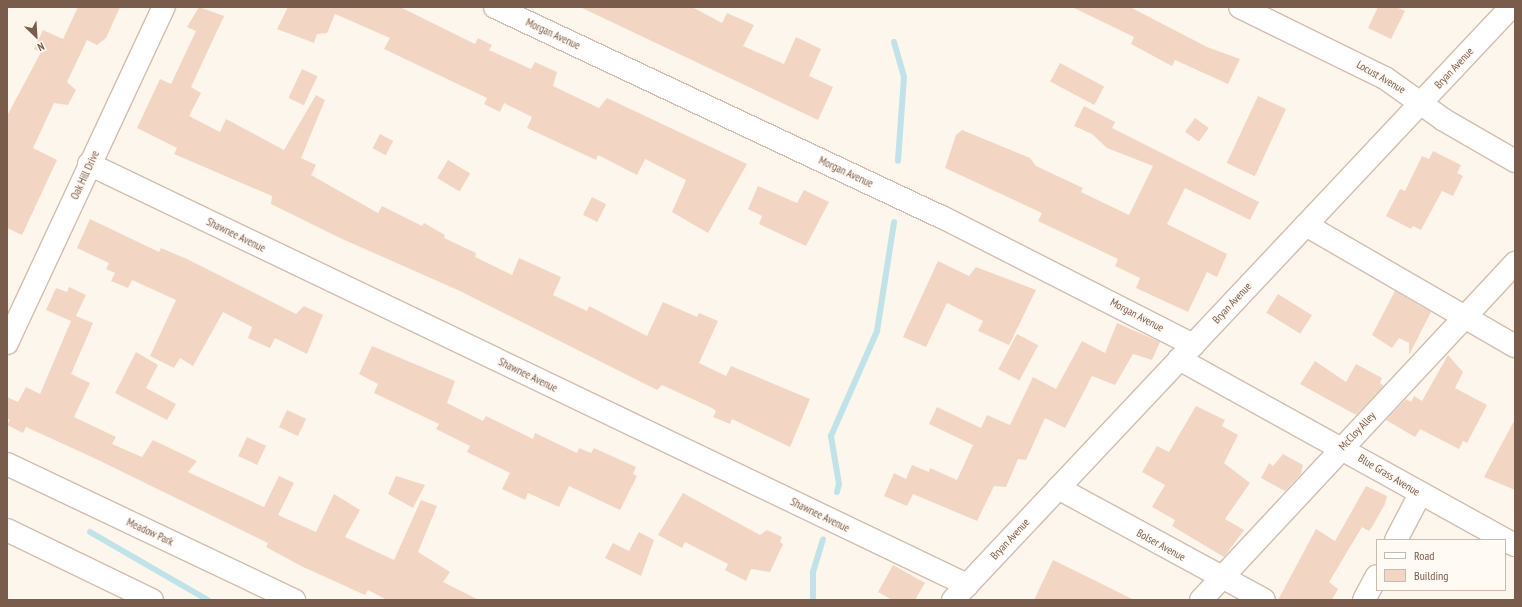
<!DOCTYPE html>
<html>
<head>
<meta charset="utf-8">
<style>
	body { margin:0 }
	#map { position:relative; width:1522px; height:607px; overflow:hidden; background:#fdf6ec; font-family:"PT Sans Narrow",sans-serif }
	div>[style] { position:absolute }
	.stream>* { height:6px; margin:-3px; padding:0 3px; transform-origin:3px; border-radius:3px; background:#bfe3e8 }
	.building>* { inset:0; background:#f3d5c3; transform-origin:0 0 }
	.roads { filter:drop-shadow(1px 0 #d1beb0) drop-shadow(-1px 0 #d1beb0) drop-shadow(0 1px #d1beb0) drop-shadow(0 -1px #d1beb0) }
	.minor>* { height:22px; margin:-11px; padding:0 11px; transform-origin:11px; border-radius:11px; background:#fff }
	span { translate:-50% -50%; white-space:nowrap; text-align:center; line-height:1.15; -webkit-text-stroke:3px #fffaf3; paint-order:stroke }
	.street-label { font-size:11px; color:#7a5c4d }
	.frame { position:absolute; inset:0; border:8px solid #7a5c4d; pointer-events:none }
	.legend { position:absolute; left:1376px; top:539px; width:130px; height:52px; box-sizing:border-box; background:#fffaf3; border:1px solid #cabbb1; margin:0; padding:5px 7px; list-style:none; font-size:12px; color:#7a5c4d }
	.legend li { display:flex; align-items:center; gap:8px; height:20px }
	.legend b { width:20px; border:1px solid #cabbb1 }
	.north { position:absolute; left:16px; top:16px; width:40px; height:40px; -webkit-text-stroke:3px #fffaf3; paint-order:stroke; rotate:155deg; font-size:11px; font-weight:700; line-height:16px; text-align:center; color:#7a5c4d }
	.north::after { content:''; display:block; margin:auto; width:14px; height:18px; background:#7a5c4d; clip-path:polygon(50% 0,100% 100%,50% 72%,0 100%) }
</style>
</head>
<body>
<div id="map">
	<div class="stream">
		<i style="left:894px;top:42px;width:36px;rotate:74deg"></i>
		<i style="left:904px;top:77px;width:84px;rotate:94.1deg"></i>
		<i style="left:837px;top:492px;width:8px;rotate:-76deg"></i>
		<i style="left:839px;top:484px;width:49px;rotate:-99.5deg"></i>
		<i style="left:831px;top:436px;width:115px;rotate:-66.3deg"></i>
		<i style="left:877px;top:331px;width:110px;rotate:-81.1deg"></i>
		<i style="left:90px;top:532px;width:136px;rotate:30deg"></i>
		<i style="left:813px;top:600px;width:28px;rotate:-90deg"></i>
		<i style="left:813px;top:572px;width:34px;rotate:-73deg"></i>
	</div>
	<div class="building">
		<i style="clip-path:polygon(78px 7px,120px 7px,106px 38px,97px 45px,87px 40px,67px 82px,76px 90px,68px 105px,54px 103px,33px 148px,57px 160px,22px 235px,7px 228px,7px 116px,41px 52px,34px 49px,43px 30px,63px 39px)"></i>
		<i style="clip-path:polygon(199px 7px,224px 16px,191px 87px,201px 93px,189px 116px,220px 132px,226px 119px,284px 150px,316px 95px,325px 100px,301px 158px,316px 165px,311px 175px,378px 213px,382px 206px,422px 226px,424px 223px,445px 235px,444px 238px,476px 253px,475px 257px,512px 275px,519px 258px,561px 277px,553px 295px,587px 311px,589px 306px,647px 336px,663px 302px,697px 317px,699px 313px,718px 321px,699px 363px,726px 376px,731px 366px,810px 399px,790px 447px,732px 419px,730px 424px,713px 417px,716px 411px,712px 408px,662px 385px,657px 390px,460px 291px,340px 238px,271px 204px,272px 196px,174px 154px,177px 148px,137px 128px,160px 79px,171px 84px,196px 31px,187px 27px)"></i>
		<i style="clip-path:polygon(288px 7px,400px 7px,475px 44px,478px 38px,492px 45px,489px 50px,531px 69px,535px 62px,557px 72px,553px 86px,599px 108px,607px 98px,747px 164px,708px 233px,672px 212px,686px 180px,645px 159px,637px 175px,598px 155px,596px 160px,553px 140px,527px 128px,532px 117px,504px 103px,500px 112px,484px 104px,487px 98px,384px 49px,390px 38px,335px 14px,327px 33px,317px 34px,314px 43px,277px 29px)"></i>
		<i style="clip-path:polygon(580px 7px,692px 7px,722px 23px,727px 13px,754px 25px,743px 46px,784px 64px,796px 37px,821px 49px,809px 76px,833px 87px,818px 120px)"></i>
		<i style="clip-path:polygon(1072px 7px,1130px 7px,1207px 47px,1240px 59px,1228px 84px,1175px 60px,1172px 66px,1131px 44px,1134px 37px)"></i>
		<i style="clip-path:polygon(1378px 7px,1396px 7px,1405px 11px,1391px 39px,1368px 28px)"></i>
		<i style="left:1060px;top:63px;width:50px;height:21px;rotate:28deg"></i>
		<i style="left:302px;top:69px;width:17px;height:32px;rotate:25deg"></i>
		<i style="left:1258px;top:96px;width:31px;height:74px;rotate:25deg"></i>
		<i style="clip-path:polygon(1084px 106px,1115px 122px,1112px 128px,1259px 202px,1250px 220px,1185px 188px,1167px 224px,1227px 254px,1217px 277px,1207px 272px,1188px 312px,1136px 288px,1140px 278px,1115px 266px,1118px 259px,1038px 221px,1042px 213px,945px 168px,956px 135px,962px 130px,1030px 158px,1036px 166px,1083px 188px,1081px 192px,1129px 215px,1153px 166px,1107px 148px,1092px 134px,1074px 126px)"></i>
		<i style="left:1195px;top:118px;width:17px;height:17px;rotate:36deg"></i>
		<i style="left:380px;top:134px;width:15px;height:16px;rotate:28deg"></i>
		<i style="clip-path:polygon(1433px 151px,1461px 165px,1457px 173px,1463px 176px,1453px 196px,1442px 191px,1421px 230px,1413px 226px,1411px 229px,1386px 216px,1400px 189px,1405px 191px,1422px 156px,1429px 159px)"></i>
		<i style="left:448px;top:160px;width:26px;height:21px;rotate:31deg"></i>
		<i style="clip-path:polygon(758px 186px,797px 203px,804px 190px,829px 202px,806px 246px,759px 224px,762px 216px,748px 209px)"></i>
		<i style="left:592px;top:197px;width:16px;height:20px;rotate:27deg"></i>
		<i style="clip-path:polygon(90px 219px,159px 252px,161px 248px,187px 259px,296px 314px,304px 306px,323px 315px,307px 354px,275px 338px,270px 348px,248px 338px,252px 327px,223px 312px,193px 366px,180px 358px,174px 368px,150px 356px,176px 300px,132px 280px,128px 288px,111px 281px,115px 273px,106px 269px,109px 263px,77px 248px)"></i>
		<i style="clip-path:polygon(938px 261px,969px 276px,976px 267px,1036px 290px,1009px 345px,978px 331px,983px 321px,947px 303px,926px 347px,903px 337px)"></i>
		<i style="clip-path:polygon(69px 287px,86px 295px,76px 316px,93px 323px,71px 374px,90px 383px,74px 417px,116px 437px,112px 444px,142px 457px,153px 440px,197px 461px,188px 472px,264px 507px,279px 476px,294px 483px,278px 515px,316px 532px,334px 494px,360px 510px,345px 537px,394px 560px,421px 500px,437px 506px,418px 552px,450px 572px,443px 582px,479px 600px,387px 600px,368px 590px,365px 595px,301px 566px,266px 547px,268px 543px,94px 458px,26px 427px,23px 433px,7px 425px,10px 420px,7px 418px,7px 397px,18px 402px,26px 387px,40px 394px,71px 321px,46px 310px,56px 288px,67px 292px)"></i>
		<i style="clip-path:polygon(1395px 291px,1431px 312px,1409px 355px,1409px 343px,1399px 338px,1392px 348px,1372px 335px)"></i>
		<i style="left:1278px;top:294px;width:40px;height:22px;rotate:32deg"></i>
		<i style="clip-path:polygon(1117px 323px,1160px 342px,1152px 360px,1133px 354px,1115px 385px,1092px 376px,1065px 428px,1045px 418px,1026px 460px,1018px 459px,1006px 487px,994px 486px,977px 521px,913px 494px,907px 506px,884px 496px,894px 473px,906px 479px,912px 465px,929px 472px,930px 468px,957px 480px,973px 445px,929px 424px,937px 407px,981px 428px,987px 415px,1010px 425px,1033px 377px,1056px 389px,1082px 341px,1105px 353px)"></i>
		<i style="left:1017px;top:334px;width:24px;height:40px;rotate:28deg"></i>
		<i style="clip-path:polygon(372px 346px,455px 381px,447px 403px,483px 421px,486px 416px,533px 439px,535px 433px,577px 453px,579px 448px,591px 453px,594px 448px,636px 467px,633px 474px,637px 476px,620px 510px,569px 486px,559px 507px,528px 493px,525px 500px,502px 489px,510px 473px,467px 452px,470px 446px,436px 429px,439px 424px,374px 393px,378px 384px,359px 374px)"></i>
		<i style="clip-path:polygon(136px 352px,158px 365px,146px 388px,176px 404px,167px 420px,115px 393px)"></i>
		<i style="clip-path:polygon(1448px 355px,1463px 372px,1455px 388px,1487px 405px,1467px 443px,1463px 441px,1459px 449px,1420px 429px,1415px 437px,1386px 420px,1406px 399px,1411px 402px,1414px 396px,1422px 401px)"></i>
		<i style="clip-path:polygon(1315px 361px,1346px 382px,1356px 364px,1382px 378px,1380px 383px,1384px 386px,1356px 415px,1300px 384px)"></i>
		<i style="clip-path:polygon(1196px 406px,1225px 420px,1222px 426px,1238px 435px,1224px 463px,1250px 483px,1225px 519px,1244px 530px,1224px 557px,1172px 526px,1175px 520px,1152px 507px,1165px 485px,1142px 472px,1157px 446px,1169px 452px)"></i>
		<i style="left:287px;top:410px;width:21px;height:19px;rotate:25deg"></i>
		<i style="clip-path:polygon(1515px 419px,1515px 490px,1484px 477px)"></i>
		<i style="left:247px;top:437px;width:21px;height:21px;rotate:25deg"></i>
		<i style="clip-path:polygon(1283px 454px,1303px 465px,1301px 474px,1285px 491px,1261px 478px,1269px 463px,1273px 466px)"></i>
		<i style="clip-path:polygon(396px 476px,425px 485px,413px 508px,388px 494px)"></i>
		<i style="clip-path:polygon(1366px 486px,1387px 496px,1385px 504px,1372px 527px,1369px 531px,1362px 527px,1329px 582px,1338px 589px,1332px 600px,1278px 600px,1316px 529px,1335px 541px)"></i>
		<i style="clip-path:polygon(683px 493px,760px 535px,767px 530px,782px 537px,780px 542px,783px 544px,770px 572px,751px 569px,746px 581px,725px 570px,728px 564px,685px 542px,682px 548px,658px 535px)"></i>
		<i style="clip-path:polygon(639px 532px,654px 540px,641px 576px,605px 558px,613px 543px,629px 551px)"></i>
		<i style="clip-path:polygon(1053px 560px,1094px 580px,1134px 600px,1034px 600px)"></i>
		<i style="clip-path:polygon(893px 565px,925px 583px,915px 600px,892px 600px,878px 592px)"></i>
	</div>
	<div class="roads">
		<div class="minor">
			<i style="left:495px;top:7px;width:494px;rotate:25.2deg"></i>
			<i style="left:942px;top:217px;width:282px;rotate:27deg"></i>
			<i style="left:1240px;top:7px;width:161px;rotate:26.1deg"></i>
			<i style="left:1385px;top:78px;width:72px;rotate:35.4deg"></i>
			<i style="left:1444px;top:120px;width:82px;rotate:30deg"></i>
			<i style="left:89px;top:164px;width:974px;rotate:25.62deg"></i>
			<i style="left:1306px;top:225px;width:241px;rotate:30.1deg"></i>
			<i style="left:7px;top:343px;width:371px;rotate:-65deg"></i>
			<i style="left:1179px;top:359px;width:384px;rotate:29deg"></i>
			<i style="left:7px;top:464px;width:318px;rotate:25.4deg"></i>
			<i style="left:1058px;top:488px;width:234px;rotate:28.5deg"></i>
			<i style="left:7px;top:530px;width:161px;rotate:25.8deg"></i>
			<i style="left:1396px;top:540px;width:52px;rotate:-62.4deg"></i>
			<i style="left:953px;top:600px;width:814px;rotate:-46.74deg"></i>
			<i style="left:1201px;top:600px;width:461px;rotate:-47deg"></i>
			<i style="left:1364px;top:600px;width:27px;rotate:-62deg"></i>
		</div>
	</div>
	<div class="street-label">
		<span style="left:553px;top:34px;rotate:25deg">Morgan Avenue</span>
		<span style="left:1454px;top:68px;rotate:-47deg">Bryan Avenue</span>
		<span style="left:1381px;top:77px;rotate:30deg">Locust Avenue</span>
		<span style="left:846px;top:172px;rotate:25deg">Morgan Avenue</span>
		<span style="left:85px;top:175px;rotate:-65deg">Oak Hill Drive</span>
		<span style="left:236px;top:235px;rotate:26deg">Shawnee Avenue</span>
		<span style="left:1232px;top:303px;rotate:-47deg">Bryan Avenue</span>
		<span style="left:1137px;top:315px;rotate:28deg">Morgan Avenue</span>
		<span style="left:528px;top:375px;rotate:26deg">Shawnee Avenue</span>
		<span style="left:1357px;top:431px;rotate:-47deg">McCloy Alley</span>
		<span style="left:1389px;top:475px;rotate:31deg">Blue Grass Avenue</span>
		<span style="left:820px;top:515px;rotate:26deg">Shawnee Avenue</span>
		<span style="left:150px;top:532px;rotate:25deg">Meadow Park</span>
		<span style="left:1010px;top:539px;rotate:-47deg">Bryan Avenue</span>
		<span style="left:1161px;top:545px;rotate:29deg">Bolser Avenue</span>
	</div>
	<div class="frame"></div>
	<ul class="legend">
	<li><b style="height:5px;background:#fff"></b>Road</li>
	<li><b style="height:11px;background:#f3d5c3"></b>Building</li>
	</ul>
	<div class="north">N</div>
</div>
</body>
</html>
